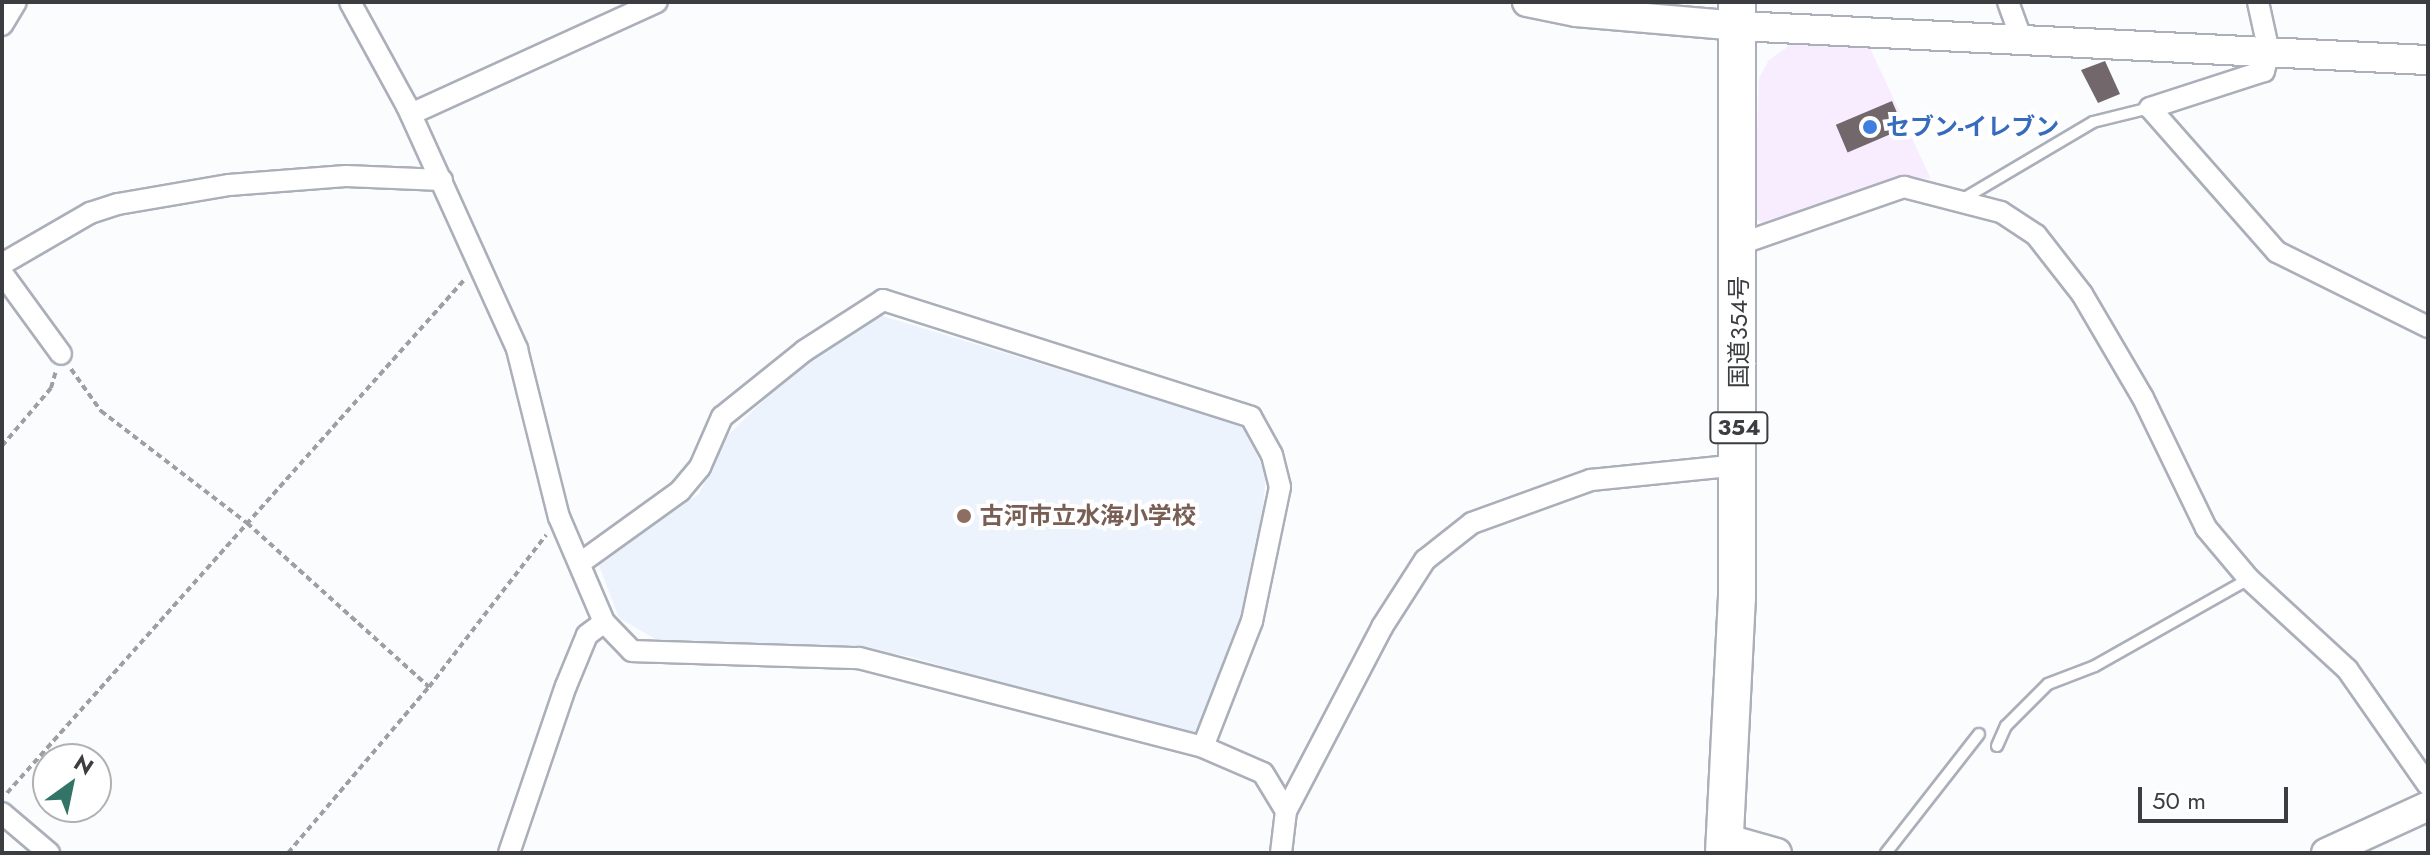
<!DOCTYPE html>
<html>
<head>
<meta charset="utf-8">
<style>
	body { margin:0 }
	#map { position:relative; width:2430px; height:855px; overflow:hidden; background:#fbfcfe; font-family:Jost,"Noto Sans JP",sans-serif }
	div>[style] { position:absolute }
	.commercial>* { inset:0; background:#f8edfe }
	.built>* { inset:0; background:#edf3fd }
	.building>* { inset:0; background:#72676b; transform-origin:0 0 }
	.path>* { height:4px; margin-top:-2px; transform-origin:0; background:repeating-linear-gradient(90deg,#9e9fa2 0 6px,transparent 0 10px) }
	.roads { filter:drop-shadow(2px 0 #aaafb9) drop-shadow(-2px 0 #aaafb9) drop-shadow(0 2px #aaafb9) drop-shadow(0 -2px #aaafb9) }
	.lane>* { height:10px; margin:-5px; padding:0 5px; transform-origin:5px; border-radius:5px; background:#fff }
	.street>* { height:20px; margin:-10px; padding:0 10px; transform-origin:10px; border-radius:10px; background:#fff }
	.secondary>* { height:28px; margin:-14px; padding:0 14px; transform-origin:14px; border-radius:14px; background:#fff }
	.highway>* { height:36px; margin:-18px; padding:0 18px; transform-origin:18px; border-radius:18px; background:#fff }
	.dots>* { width:22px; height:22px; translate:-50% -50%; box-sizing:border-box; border:4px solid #fff; border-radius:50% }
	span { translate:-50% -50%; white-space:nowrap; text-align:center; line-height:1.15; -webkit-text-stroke:8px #fff; paint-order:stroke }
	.shield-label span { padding:2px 6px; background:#fff; border:2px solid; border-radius:6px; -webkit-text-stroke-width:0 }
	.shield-label { font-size:22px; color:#3b3d41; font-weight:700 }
	.shop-label { font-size:24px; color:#366cbe; font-weight:700 }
	.left { translate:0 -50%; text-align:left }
	.street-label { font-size:24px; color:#3b3d41 }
	.education-label { font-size:24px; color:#785e54; font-weight:700 }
	.frame { position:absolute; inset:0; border:4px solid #3b3d41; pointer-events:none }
	.north { position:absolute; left:32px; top:743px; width:80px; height:80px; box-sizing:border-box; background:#fff; border:2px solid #b1b1b3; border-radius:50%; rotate:33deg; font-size:22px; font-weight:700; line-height:32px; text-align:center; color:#3b3d41 }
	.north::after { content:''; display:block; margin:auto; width:28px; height:36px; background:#327466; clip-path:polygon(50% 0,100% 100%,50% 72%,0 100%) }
	.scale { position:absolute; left:2138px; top:787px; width:150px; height:36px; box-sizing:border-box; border:4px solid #3b3d41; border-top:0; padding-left:10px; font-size:24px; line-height:28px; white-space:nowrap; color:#3b3d41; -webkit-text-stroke:6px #fff; paint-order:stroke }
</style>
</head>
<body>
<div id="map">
	<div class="commercial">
		<i style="clip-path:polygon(1796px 41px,1869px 46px,1931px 179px,1906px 177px,1763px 223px,1754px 218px,1759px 78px,1769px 60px)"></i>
	</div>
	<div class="built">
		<i style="clip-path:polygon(883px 316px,1242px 425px,1266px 474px,1260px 539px,1240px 621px,1199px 736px,1068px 706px,913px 657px,851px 647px,659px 641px,619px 618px,598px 563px,699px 494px,726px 437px,809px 356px)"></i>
	</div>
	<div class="building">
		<i style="clip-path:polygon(2105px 61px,2120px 94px,2098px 103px,2081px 70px)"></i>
		<i style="left:1892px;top:101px;width:30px;height:61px;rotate:67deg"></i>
	</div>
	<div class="path">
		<i style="left:71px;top:369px;width:52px;rotate:54.5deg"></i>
		<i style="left:101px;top:411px;width:184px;rotate:37.5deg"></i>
		<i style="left:247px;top:523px;width:245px;rotate:42deg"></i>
		<i style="left:429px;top:687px;width:192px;rotate:-52.4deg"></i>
		<i style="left:2px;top:446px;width:76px;rotate:-49.8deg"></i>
		<i style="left:51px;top:388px;width:18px;rotate:-74deg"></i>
		<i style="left:7px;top:793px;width:687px;rotate:-48.3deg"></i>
		<i style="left:288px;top:853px;width:218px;rotate:-49.7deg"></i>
	</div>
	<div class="roads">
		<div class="lane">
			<i style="left:1963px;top:199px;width:151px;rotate:-30.6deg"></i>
			<i style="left:2093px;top:122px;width:59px;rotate:-13.8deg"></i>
			<i style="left:1997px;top:746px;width:22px;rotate:-66deg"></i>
			<i style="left:2006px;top:726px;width:59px;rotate:-45deg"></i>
			<i style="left:2048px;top:684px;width:50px;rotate:-21deg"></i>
			<i style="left:2095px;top:666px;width:177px;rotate:-29.5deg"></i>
			<i style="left:1886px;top:853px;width:151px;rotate:-52deg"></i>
		</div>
		<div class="street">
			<i style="left:350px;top:2px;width:119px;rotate:61.3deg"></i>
			<i style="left:407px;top:106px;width:267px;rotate:65.6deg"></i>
			<i style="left:517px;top:349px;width:173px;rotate:76deg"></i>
			<i style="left:559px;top:517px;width:114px;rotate:66.8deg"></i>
			<i style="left:604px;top:622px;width:40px;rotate:46deg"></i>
			<i style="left:632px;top:651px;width:227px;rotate:1.8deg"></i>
			<i style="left:859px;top:658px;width:355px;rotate:14.5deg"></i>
			<i style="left:1203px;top:747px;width:65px;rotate:23.4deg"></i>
			<i style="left:1263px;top:773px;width:44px;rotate:58.8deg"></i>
			<i style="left:1286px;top:811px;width:42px;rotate:96.8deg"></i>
			<i style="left:2008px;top:2px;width:35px;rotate:70deg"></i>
			<i style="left:2258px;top:2px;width:51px;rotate:77.6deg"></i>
			<i style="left:2269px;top:52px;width:20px;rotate:105deg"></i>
			<i style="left:2264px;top:71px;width:120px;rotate:162deg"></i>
			<i style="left:2150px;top:108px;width:192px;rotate:48.6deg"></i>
			<i style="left:2277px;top:252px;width:169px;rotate:26.4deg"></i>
			<i style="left:2px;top:25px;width:27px;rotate:-59deg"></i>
			<i style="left:411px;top:114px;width:270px;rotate:-24.5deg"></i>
			<i style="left:1740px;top:244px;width:174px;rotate:-19.2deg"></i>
			<i style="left:1904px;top:187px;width:100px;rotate:14.5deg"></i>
			<i style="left:2001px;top:212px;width:42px;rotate:33.3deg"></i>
			<i style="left:2036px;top:235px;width:75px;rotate:52.1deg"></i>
			<i style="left:2082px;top:294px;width:121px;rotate:59.6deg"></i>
			<i style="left:2143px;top:398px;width:144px;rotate:64.1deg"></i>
			<i style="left:2206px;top:528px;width:67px;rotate:49.9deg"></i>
			<i style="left:2249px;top:579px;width:133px;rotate:42.6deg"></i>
			<i style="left:2347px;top:669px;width:141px;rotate:55.1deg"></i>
			<i style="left:2px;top:264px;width:102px;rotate:-30.1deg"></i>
			<i style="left:90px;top:213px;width:29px;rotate:-18deg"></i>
			<i style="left:118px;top:204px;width:113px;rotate:-9.7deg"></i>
			<i style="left:229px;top:185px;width:117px;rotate:-4.4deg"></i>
			<i style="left:346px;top:176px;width:96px;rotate:2.4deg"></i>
			<i style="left:2px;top:273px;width:100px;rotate:53.9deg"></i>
			<i style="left:583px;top:561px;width:120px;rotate:-35.8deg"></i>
			<i style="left:680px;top:491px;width:31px;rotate:-50deg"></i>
			<i style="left:700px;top:467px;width:55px;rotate:-66.3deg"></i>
			<i style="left:722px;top:417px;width:105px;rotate:-38.8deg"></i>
			<i style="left:804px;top:351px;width:94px;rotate:-32.8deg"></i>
			<i style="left:883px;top:300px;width:386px;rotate:17.6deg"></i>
			<i style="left:1251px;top:417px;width:43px;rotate:61.1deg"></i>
			<i style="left:1272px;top:455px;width:33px;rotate:76deg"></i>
			<i style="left:1280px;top:487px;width:137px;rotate:101.8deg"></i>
			<i style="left:1252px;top:621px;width:135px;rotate:111.3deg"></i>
			<i style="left:1286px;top:811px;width:208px;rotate:-62.4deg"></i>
			<i style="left:1382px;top:627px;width:80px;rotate:-57.3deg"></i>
			<i style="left:1425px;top:560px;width:60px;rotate:-38.2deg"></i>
			<i style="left:1472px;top:523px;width:127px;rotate:-19.9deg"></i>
			<i style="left:1591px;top:480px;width:149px;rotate:-5.8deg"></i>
			<i style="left:2px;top:813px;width:62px;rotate:40.4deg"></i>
			<i style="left:509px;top:853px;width:176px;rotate:-71.2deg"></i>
			<i style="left:566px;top:686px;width:55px;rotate:-67.6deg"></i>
			<i style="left:587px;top:635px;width:21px;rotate:-37deg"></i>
		</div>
		<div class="secondary">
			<i style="left:1527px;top:2px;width:50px;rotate:11.5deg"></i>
			<i style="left:1576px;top:12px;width:164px;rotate:4.9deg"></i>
			<i style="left:1739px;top:26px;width:690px;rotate:2.83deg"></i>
			<i style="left:1724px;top:838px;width:55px;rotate:15.8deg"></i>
			<i style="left:2326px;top:853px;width:112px;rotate:-24.7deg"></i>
		</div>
		<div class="highway">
			<i style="left:1724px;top:853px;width:256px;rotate:-87.1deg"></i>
			<i style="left:1737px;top:597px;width:595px;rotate:-90deg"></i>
		</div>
	</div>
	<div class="dots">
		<i style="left:1870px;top:127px;background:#3f7fe0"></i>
		<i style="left:964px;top:516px;background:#8d6e63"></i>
	</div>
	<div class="shield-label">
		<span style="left:1739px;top:428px">354</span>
	</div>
	<div class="shop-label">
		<span class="left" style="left:1886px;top:127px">セブン-イレブン</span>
	</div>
	<div class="street-label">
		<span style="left:1739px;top:332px;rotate:-90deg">国道354号</span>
	</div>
	<div class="education-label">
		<span class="left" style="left:980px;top:516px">古河市立水海小学校</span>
	</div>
	<div class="frame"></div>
	<div class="north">N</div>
	<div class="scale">50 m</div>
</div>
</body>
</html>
